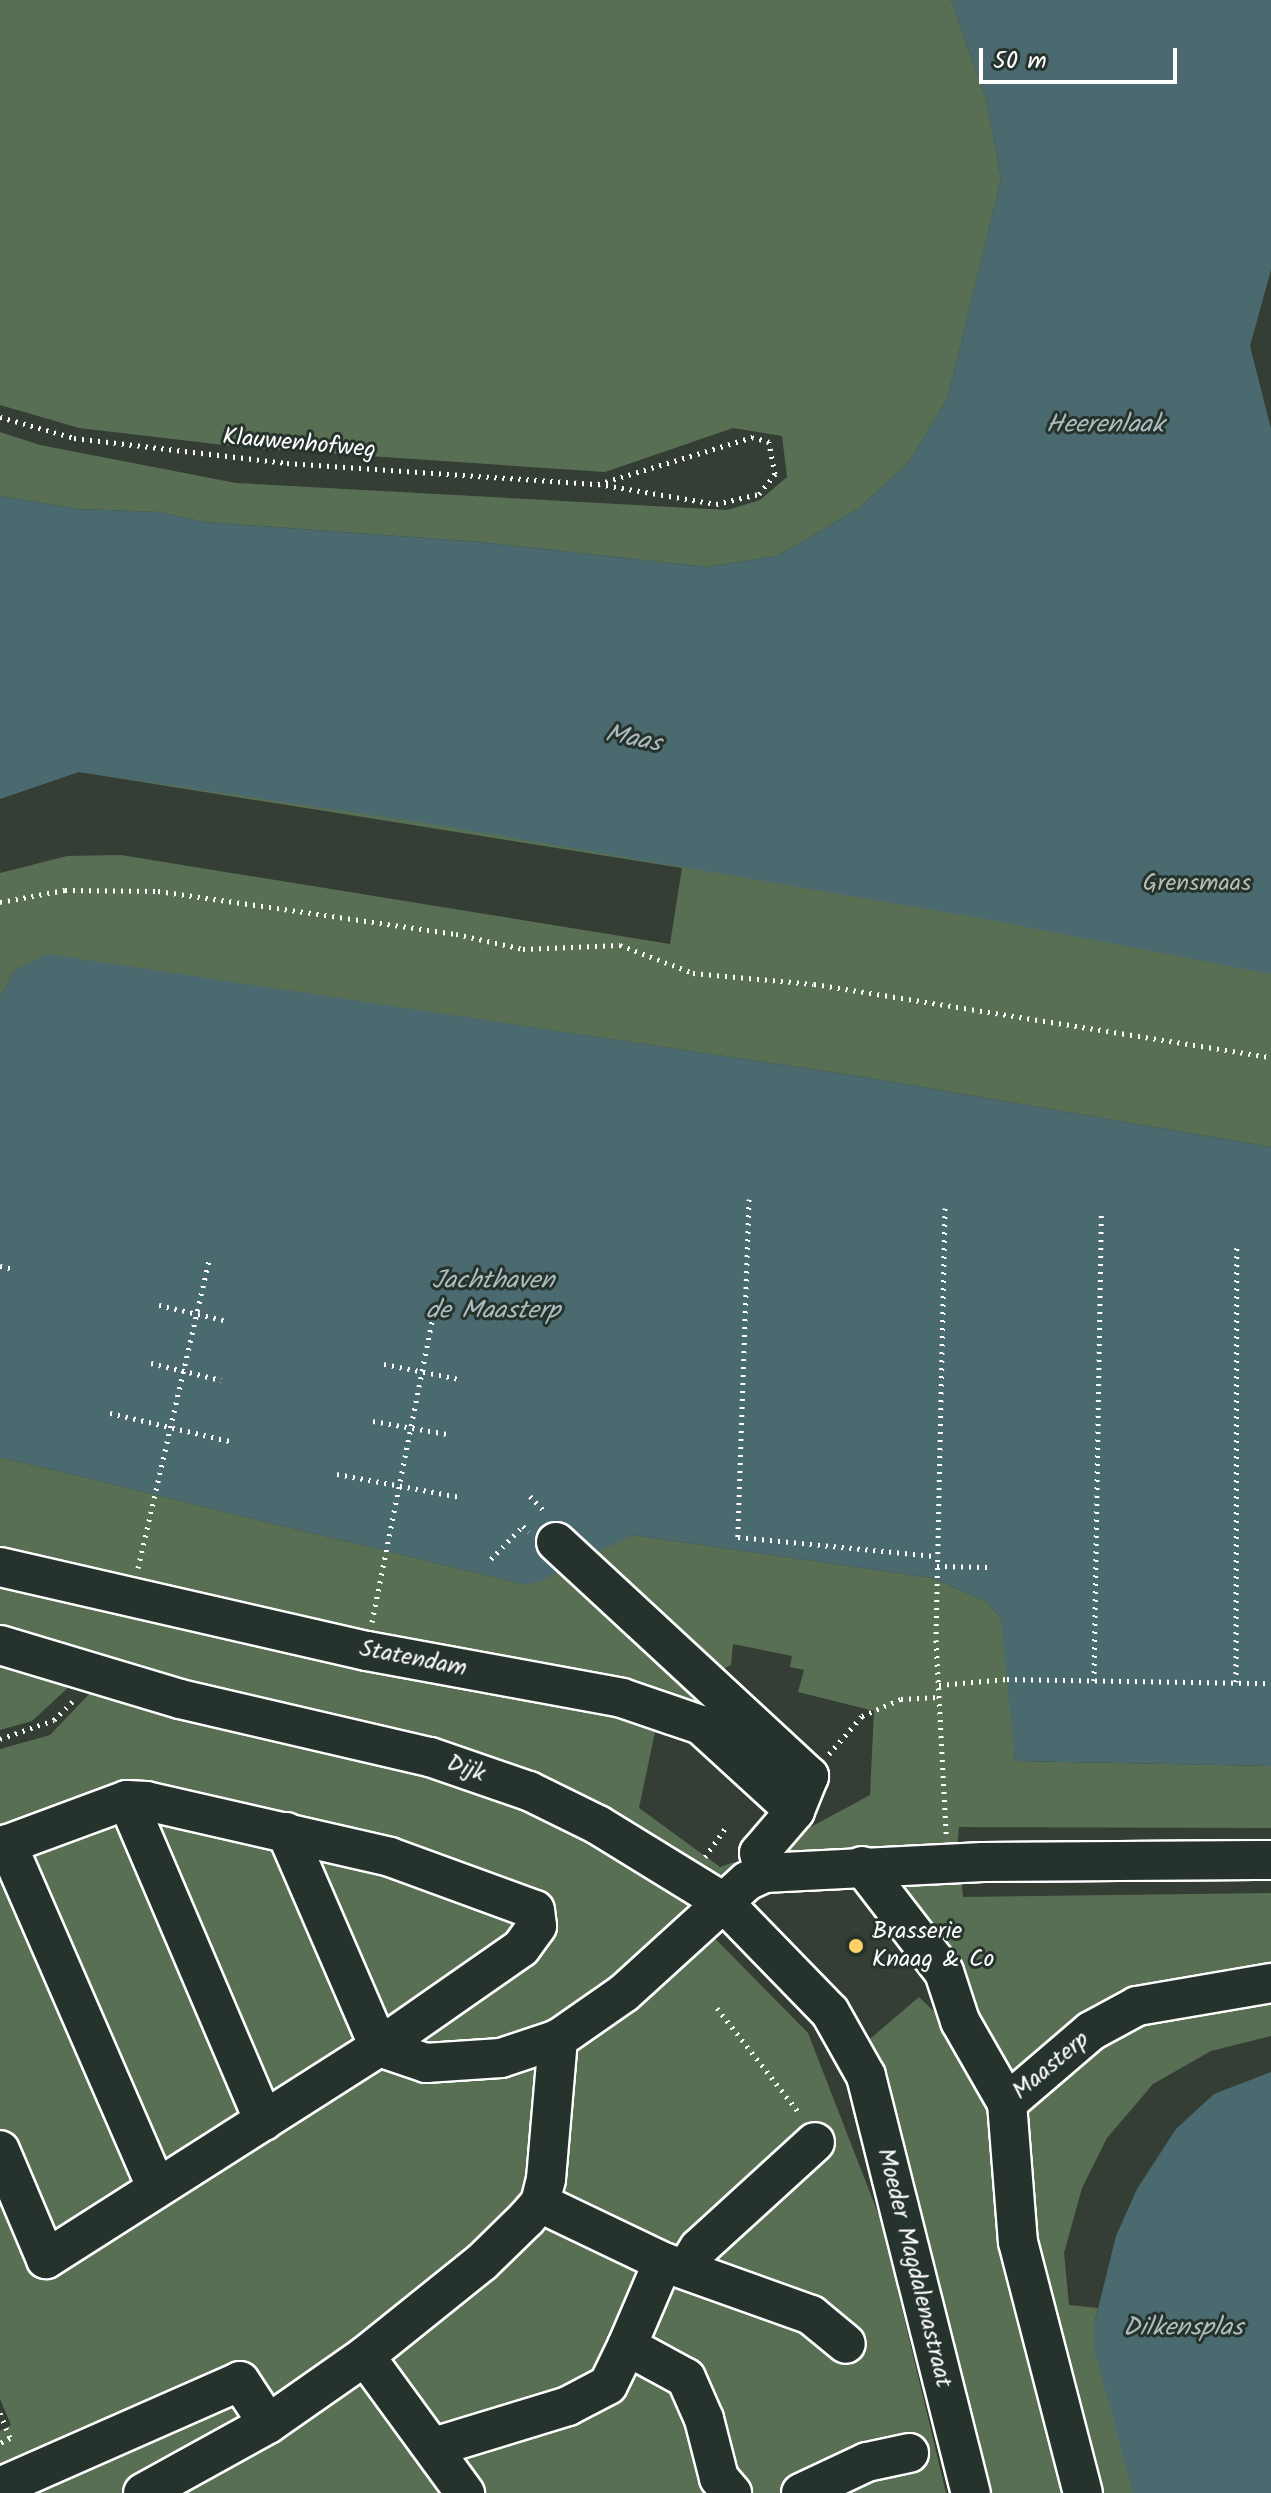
<!DOCTYPE html>
<html>
<head>
<meta charset="utf-8">
<style>
	body { margin:0 }
	#map { position:relative; width:1271px; height:2493px; overflow:hidden; background:#343e35; font-family:Kalam,sans-serif }
	div>[style] { position:absolute }
	.green>* { inset:0; background:#596f53 }
	.water>* { inset:0; background:#4a6a70 }
	.path>* { height:5px; margin-top:-2.5px; transform-origin:0; background:repeating-linear-gradient(90deg,#fff 0 2px,transparent 0 8px) }
	.roads { filter:drop-shadow(2px 0 #fff) drop-shadow(-2px 0 #fff) drop-shadow(0 2px #fff) drop-shadow(0 -2px #fff) }
	.minor>* { height:38px; margin:-19px; padding:0 19px; transform-origin:19px; border-radius:19px; background:#26332d }
	.dots>* { width:22px; height:22px; translate:-50% -50%; box-sizing:border-box; border:4px solid #26332d; border-radius:50% }
	span { translate:-50% -50%; white-space:nowrap; text-align:center; line-height:1.15; -webkit-text-stroke:6px #26332d; paint-order:stroke }
	.street-label { font-size:24px; color:#fff }
	.park-label { font-size:24px; color:#b4beb2 }
	.poi-label { font-size:24px; color:#fff }
	.left { translate:0 -50%; text-align:left }
	.water-label { font-size:26px; color:#aebcbf; font-style:italic }
	.scale { position:absolute; left:979px; top:48px; width:198px; height:36px; box-sizing:border-box; border:4px solid #fff; border-top:0; padding-left:10px; font-size:24px; line-height:28px; white-space:nowrap; color:#fff; -webkit-text-stroke:6px #26332d; paint-order:stroke }
</style>
</head>
<body>
<div id="map">
	<div class="green">
		<i style="clip-path:polygon(0 0,951px 0,987px 102px,1001px 179px,948px 397px,909px 462px,858px 509px,777px 556px,707px 567px,480px 542px,204px 522px,159px 512px,78px 509px,0 496px,0 432px,40px 445px,236px 483px,727px 510px,760px 500px,787px 477px,782px 436px,733px 428px,605px 472px,249px 448px,79px 428px,0 405px)"></i>
		<i style="clip-path:polygon(0 725px,1271px 805px,1271px 1147px,864px 1077px,48px 955px,15px 970px,0 997px,0 873px,67px 856px,121px 855px,670px 944px,682px 868px,73px 771px)"></i>
		<i style="clip-path:polygon(0 1457px,522px 1584px,566px 1565px,709px 1700px,697px 1712px,659px 1713px,639px 1808px,720px 1867px,734px 1862px,740px 1870px,730px 1878px,715px 1879px,201px 1690px,0 1635px)"></i>
		<i style="clip-path:polygon(632px 1535px,933px 1578px,987px 1602px,1001px 1619px,1006px 1644px,1015px 1761px,1271px 1766px,1271px 1828px,959px 1827px,957px 1851px,785px 1852px,798px 1834px,870px 1795px,874px 1711px,798px 1692px,804px 1670px,790px 1667px,792px 1656px,733px 1644px,731px 1665px,713px 1674px,586px 1555px)"></i>
		<i style="clip-path:polygon(0 1664px,72px 1684px,32px 1721px,0 1730px)"></i>
		<i style="clip-path:polygon(93px 1690px,499px 1791px,695px 1900px,686px 1909px,808px 2033px,881px 2221px,946px 2493px,0 2493px,0 2431px,11px 2425px,0 2399px,0 1749px,50px 1735px)"></i>
		<i style="clip-path:polygon(961px 1876px,963px 1897px,1271px 1893px,1271px 1979px,1180px 1991px,1015px 2084px,887px 1877px)"></i>
		<i style="clip-path:polygon(1271px 1988px,1271px 2036px,1211px 2051px,1153px 2084px,1107px 2138px,1082px 2188px,1064px 2253px,1069px 2305px,1098px 2308px,1094px 2325px,1133px 2493px,1096px 2493px,1031px 2253px,1019px 2107px,1093px 2035px)"></i>
		<i style="clip-path:polygon(919px 1997px,945px 2022px,992px 2094px,1073px 2493px,982px 2493px,864px 2044px)"></i>
	</div>
	<div class="water">
		<i style="clip-path:polygon(951px 0,1271px 0,1271px 270px,1250px 346px,1271px 429px,1271px 974px,980px 918px,425px 823px,79px 772px,0 799px,0 496px,78px 509px,159px 512px,204px 522px,480px 542px,707px 567px,777px 556px,858px 509px,909px 462px,948px 397px,1001px 179px,987px 102px)"></i>
		<i style="clip-path:polygon(47px 954px,864px 1077px,1271px 1147px,1271px 1766px,1015px 1761px,1001px 1619px,987px 1602px,933px 1578px,632px 1535px,536px 1583px,522px 1584px,0 1457px,0 997px,15px 970px)"></i>
		<i style="clip-path:polygon(1271px 2072px,1271px 2493px,1133px 2493px,1095px 2352px,1094px 2325px,1116px 2236px,1137px 2189px,1176px 2129px,1214px 2094px)"></i>
	</div>
	<div class="path">
		<i style="left:0;top:417px;width:77px;rotate:15.8deg"></i>
		<i style="left:74px;top:438px;width:214px;rotate:6.7deg"></i>
		<i style="left:287px;top:463px;width:312px;rotate:3.9deg"></i>
		<i style="left:598px;top:484px;width:120px;rotate:9.6deg"></i>
		<i style="left:716px;top:504px;width:44px;rotate:-13.1deg"></i>
		<i style="left:759px;top:494px;width:26px;rotate:-51deg"></i>
		<i style="left:775px;top:474px;width:33px;rotate:-101deg"></i>
		<i style="left:769px;top:442px;width:17px;rotate:-163deg"></i>
		<i style="left:753px;top:437px;width:162px;rotate:163.1deg"></i>
		<i style="left:0;top:902px;width:66px;rotate:-10.5deg"></i>
		<i style="left:65px;top:890px;width:93px;rotate:0.6deg"></i>
		<i style="left:158px;top:891px;width:301px;rotate:8.2deg"></i>
		<i style="left:456px;top:934px;width:69px;rotate:12.6deg"></i>
		<i style="left:523px;top:949px;width:97px;rotate:-2.4deg"></i>
		<i style="left:620px;top:945px;width:78px;rotate:21deg"></i>
		<i style="left:693px;top:973px;width:121px;rotate:5.2deg"></i>
		<i style="left:814px;top:984px;width:463px;rotate:9.1deg"></i>
		<i style="left:749px;top:1199px;width:338px;rotate:91.9deg"></i>
		<i style="left:738px;top:1537px;width:200px;rotate:5.5deg"></i>
		<i style="left:945px;top:1208px;width:432px;rotate:91.2deg"></i>
		<i style="left:936px;top:1640px;width:194px;rotate:87deg"></i>
		<i style="left:0;top:1266px;width:13px;rotate:13deg"></i>
		<i style="left:159px;top:1305px;width:71px;rotate:13.1deg"></i>
		<i style="left:151px;top:1363px;width:72px;rotate:13.7deg"></i>
		<i style="left:384px;top:1364px;width:76px;rotate:11.3deg"></i>
		<i style="left:110px;top:1413px;width:127px;rotate:13.2deg"></i>
		<i style="left:373px;top:1421px;width:75px;rotate:10deg"></i>
		<i style="left:337px;top:1474px;width:125px;rotate:10.6deg"></i>
		<i style="left:530px;top:1496px;width:23px;rotate:47deg"></i>
		<i style="left:491px;top:1559px;width:46px;rotate:-45.9deg"></i>
		<i style="left:523px;top:1526px;width:8px;rotate:45deg"></i>
		<i style="left:937px;top:1566px;width:51px;rotate:1.1deg"></i>
		<i style="left:138px;top:1568px;width:315px;rotate:-77deg"></i>
		<i style="left:372px;top:1622px;width:312px;rotate:-78.7deg"></i>
		<i style="left:1094px;top:1681px;width:466px;rotate:-89.1deg"></i>
		<i style="left:1236px;top:1682px;width:436px;rotate:-89.9deg"></i>
		<i style="left:939px;top:1685px;width:68px;rotate:-5deg"></i>
		<i style="left:1007px;top:1679px;width:264px;rotate:0.9deg"></i>
		<i style="left:0;top:1739px;width:57px;rotate:-19.4deg"></i>
		<i style="left:54px;top:1720px;width:28px;rotate:-45deg"></i>
		<i style="left:829px;top:1754px;width:50px;rotate:-49deg"></i>
		<i style="left:862px;top:1716px;width:43px;rotate:-23.6deg"></i>
		<i style="left:901px;top:1699px;width:38px;rotate:-3deg"></i>
		<i style="left:705px;top:1857px;width:37px;rotate:-55deg"></i>
		<i style="left:717px;top:2008px;width:135px;rotate:51.9deg"></i>
		<i style="left:0;top:2413px;width:27px;rotate:68deg"></i>
		<i style="left:10px;top:2438px;width:11px;rotate:153deg"></i>
	</div>
	<div class="roads">
		<div class="minor">
			<i style="left:556px;top:1542px;width:345px;rotate:42.8deg"></i>
			<i style="left:809px;top:1776px;width:38px;rotate:112deg"></i>
			<i style="left:0;top:1567px;width:376px;rotate:12.9deg"></i>
			<i style="left:367px;top:1651px;width:259px;rotate:10.4deg"></i>
			<i style="left:622px;top:1698px;width:83px;rotate:18.9deg"></i>
			<i style="left:701px;top:1725px;width:127px;rotate:42.5deg"></i>
			<i style="left:795px;top:1811px;width:55px;rotate:130.6deg"></i>
			<i style="left:759px;top:1853px;width:21px;rotate:76deg"></i>
			<i style="left:0;top:1645px;width:188px;rotate:16.7deg"></i>
			<i style="left:180px;top:1699px;width:257px;rotate:13.1deg"></i>
			<i style="left:430px;top:1757px;width:105px;rotate:19deg"></i>
			<i style="left:529px;top:1791px;width:77px;rotate:26.2deg"></i>
			<i style="left:598px;top:1825px;width:147px;rotate:31.6deg"></i>
			<i style="left:723px;top:1902px;width:153px;rotate:45.8deg"></i>
			<i style="left:830px;top:2012px;width:73px;rotate:60.6deg"></i>
			<i style="left:866px;top:2076px;width:430px;rotate:75.9deg"></i>
			<i style="left:127px;top:1800px;width:349px;rotate:66.9deg"></i>
			<i style="left:286px;top:1832px;width:234px;rotate:66.6deg"></i>
			<i style="left:379px;top:2047px;width:50px;rotate:18.8deg"></i>
			<i style="left:426px;top:2063px;width:75px;rotate:-3.8deg"></i>
			<i style="left:501px;top:2058px;width:60px;rotate:-18.4deg"></i>
			<i style="left:558px;top:2039px;width:80px;rotate:-34.9deg"></i>
			<i style="left:624px;top:1993px;width:166px;rotate:-42.3deg"></i>
			<i style="left:747px;top:1881px;width:19px;rotate:-25deg"></i>
			<i style="left:764px;top:1873px;width:219px;rotate:-2.9deg"></i>
			<i style="left:983px;top:1862px;width:288px;rotate:-0.4deg"></i>
			<i style="left:7px;top:1844px;width:374px;rotate:66.5deg"></i>
			<i style="left:0;top:1847px;width:135px;rotate:-20.3deg"></i>
			<i style="left:127px;top:1800px;width:19px;rotate:3deg"></i>
			<i style="left:146px;top:1801px;width:250px;rotate:12.9deg"></i>
			<i style="left:390px;top:1857px;width:154px;rotate:20.1deg"></i>
			<i style="left:535px;top:1910px;width:16px;rotate:83deg"></i>
			<i style="left:537px;top:1926px;width:27px;rotate:126deg"></i>
			<i style="left:521px;top:1948px;width:173px;rotate:145.1deg"></i>
			<i style="left:379px;top:2047px;width:395px;rotate:147.5deg"></i>
			<i style="left:46px;top:2259px;width:118px;rotate:-112.9deg"></i>
			<i style="left:862px;top:1866px;width:134px;rotate:52.3deg"></i>
			<i style="left:944px;top:1972px;width:52px;rotate:71.9deg"></i>
			<i style="left:960px;top:2021px;width:95px;rotate:60.2deg"></i>
			<i style="left:1007px;top:2103px;width:111px;rotate:-40.6deg"></i>
			<i style="left:1091px;top:2031px;width:52px;rotate:-28.5deg"></i>
			<i style="left:1137px;top:2006px;width:136px;rotate:-9.7deg"></i>
			<i style="left:1007px;top:2103px;width:139px;rotate:85.5deg"></i>
			<i style="left:1018px;top:2242px;width:259px;rotate:75.5deg"></i>
			<i style="left:540px;top:2203px;width:136px;rotate:25.6deg"></i>
			<i style="left:663px;top:2262px;width:157px;rotate:19.7deg"></i>
			<i style="left:811px;top:2315px;width:45px;rotate:39.6deg"></i>
			<i style="left:687px;top:2267px;width:22px;rotate:-58deg"></i>
			<i style="left:699px;top:2248px;width:157px;rotate:-42.4deg"></i>
			<i style="left:627px;top:2346px;width:91px;rotate:-66.8deg"></i>
			<i style="left:365px;top:2356px;width:170px;rotate:53.9deg"></i>
			<i style="left:434px;top:2447px;width:140px;rotate:-17deg"></i>
			<i style="left:568px;top:2406px;width:45px;rotate:-27.7deg"></i>
			<i style="left:608px;top:2385px;width:43px;rotate:-64deg"></i>
			<i style="left:627px;top:2346px;width:67px;rotate:28.5deg"></i>
			<i style="left:686px;top:2378px;width:45px;rotate:66.3deg"></i>
			<i style="left:704px;top:2419px;width:61px;rotate:75.7deg"></i>
			<i style="left:719px;top:2478px;width:20px;rotate:49deg"></i>
			<i style="left:0;top:2487px;width:262px;rotate:-23.8deg"></i>
			<i style="left:240px;top:2381px;width:51px;rotate:56.9deg"></i>
			<i style="left:143px;top:2493px;width:143px;rotate:-28.9deg"></i>
			<i style="left:268px;top:2424px;width:118px;rotate:-35deg"></i>
			<i style="left:365px;top:2356px;width:150px;rotate:-38.8deg"></i>
			<i style="left:482px;top:2262px;width:62px;rotate:-44.3deg"></i>
			<i style="left:526px;top:2219px;width:21px;rotate:-49deg"></i>
			<i style="left:540px;top:2203px;width:25px;rotate:-76deg"></i>
			<i style="left:546px;top:2179px;width:141px;rotate:-85.1deg"></i>
			<i style="left:801px;top:2493px;width:73px;rotate:-25.2deg"></i>
			<i style="left:867px;top:2462px;width:43px;rotate:-12.1deg"></i>
		</div>
	</div>
	<div class="dots">
		<i style="left:856px;top:1946px;background:#ffd166"></i>
	</div>
	<div class="street-label">
		<span style="left:299px;top:444px;rotate:5deg">Klauwenhofweg</span>
		<span style="left:413px;top:1659px;rotate:11deg">Statendam</span>
		<span style="left:466px;top:1769px;rotate:19deg">Dijk</span>
		<span style="left:1051px;top:2066px;rotate:-40deg">Maasterp</span>
		<span style="left:914px;top:2268px;rotate:76deg">Moeder Magdalenastraat</span>
	</div>
	<div class="park-label">
		<span style="left:1197px;top:884px">Grensmaas</span>
	</div>
	<div class="poi-label">
		<span class="left" style="left:872px;top:1946px">Brasserie<br>Knaag &amp; Co</span>
	</div>
	<div class="water-label">
		<span style="left:1105px;top:426px">Heerenlaak</span>
		<span style="left:633px;top:740px;rotate:11deg">Maas</span>
		<span style="left:493px;top:1297px">Jachthaven<br>de Maasterp</span>
		<span style="left:1183px;top:2329px">Dilkensplas</span>
	</div>
	<div class="scale">50 m</div>
</div>
</body>
</html>
